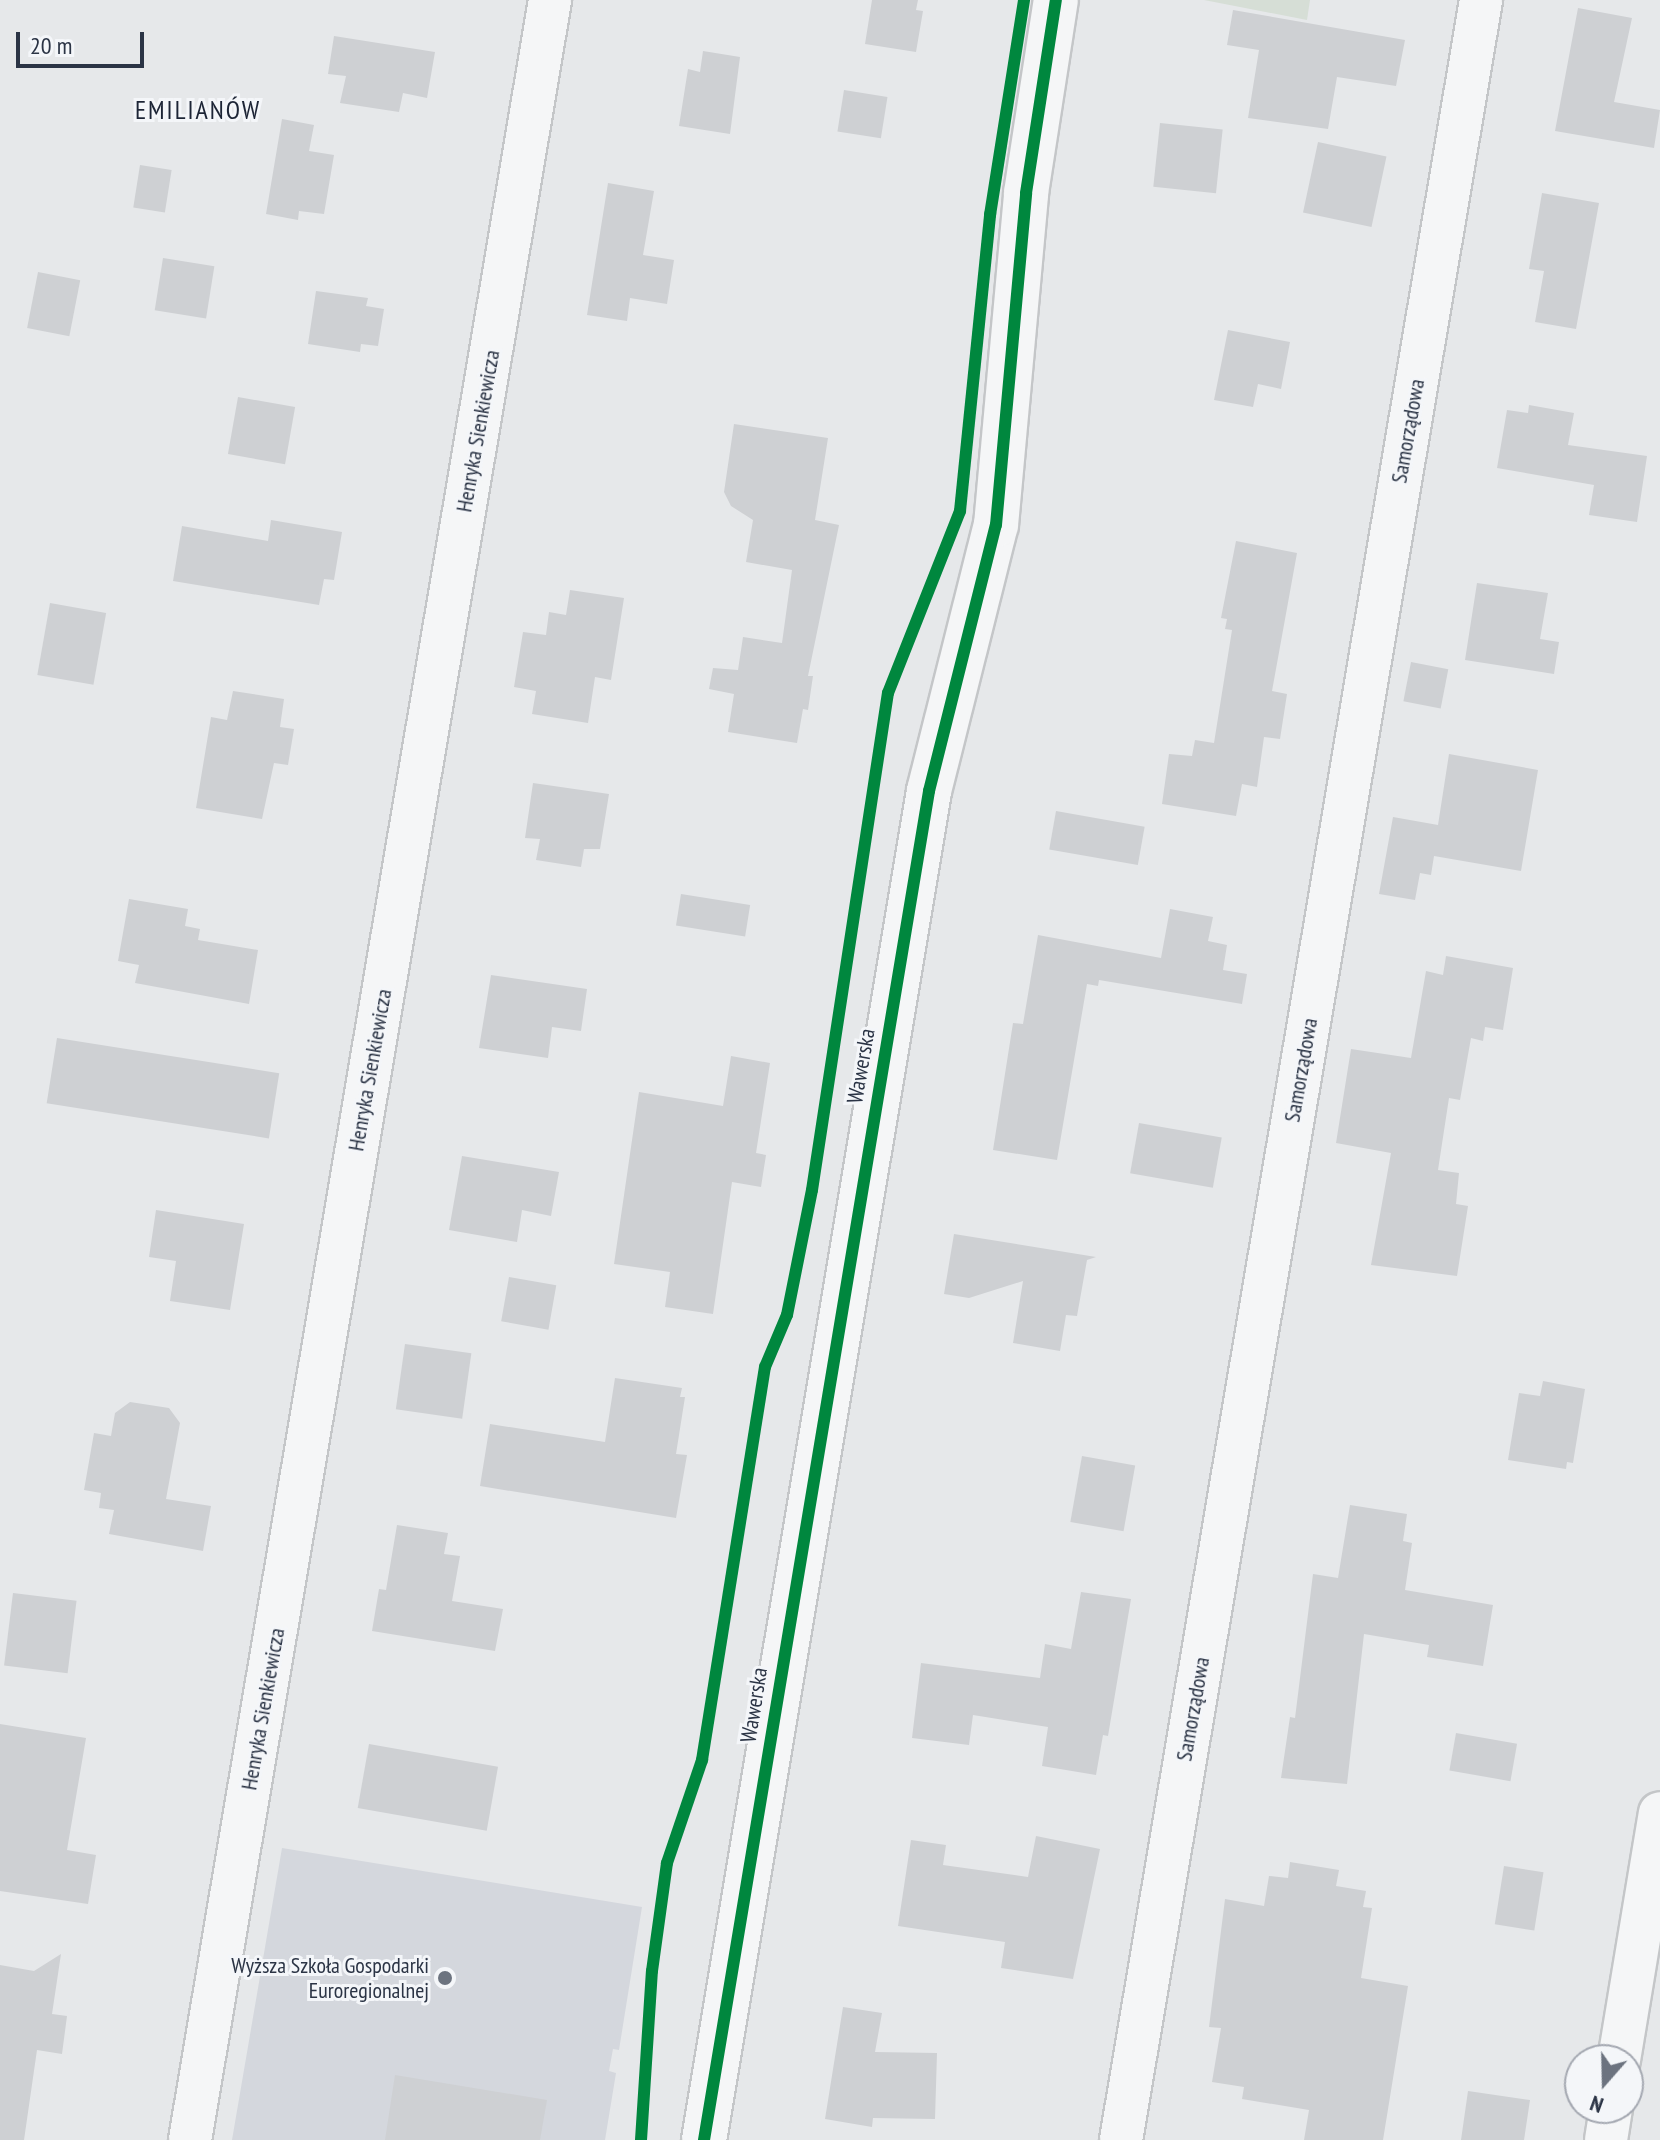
<!DOCTYPE html>
<html>
<head>
<meta charset="utf-8">
<style>
	body { margin:0 }
	#map { position:relative; width:1660px; height:2140px; overflow:hidden; background:#e6e8ea; font-family:"PT Sans Narrow",sans-serif }
	div>[style] { position:absolute }
	.built>* { inset:0; background:#d4d7dd }
	.green>* { inset:0; background:#d6ded6 }
	.building>* { inset:0; background:#ced0d3; transform-origin:0 0 }
	.roads { filter:drop-shadow(2px 0 #c4c6c8) drop-shadow(-2px 0 #c4c6c8) drop-shadow(0 2px #c4c6c8) drop-shadow(0 -2px #c4c6c8) }
	.minor>* { height:42px; margin:-21px; padding:0 21px; transform-origin:21px; border-radius:21px; background:#f5f6f7 }
	.tertiary>* { height:44px; margin:-22px; padding:0 22px; transform-origin:22px; border-radius:22px; background:#f5f6f7 }
	.cycleway>* { height:12px; margin:-6px; padding:0 6px; transform-origin:6px; border-radius:6px; background:#00873e }
	.dots>* { width:22px; height:22px; translate:-50% -50%; box-sizing:border-box; border:4px solid #f4f6f9; border-radius:50% }
	span { translate:-50% -50%; white-space:nowrap; text-align:center; line-height:1.15; -webkit-text-stroke:6px #f4f6f9; paint-order:stroke }
	.street-label { font-size:22px; color:#2b3445 }
	.poi-label { font-size:22px; color:#2b3445 }
	.right { translate:-100% -50%; text-align:right }
	.quarter-label { font-size:26px; color:#1d2536; letter-spacing:2px }
	.north { position:absolute; left:1564px; top:2044px; width:80px; height:80px; box-sizing:border-box; background:#f4f6f9; border:2px solid #a4a8b1; border-radius:50%; rotate:200deg; font-size:22px; font-weight:700; line-height:32px; text-align:center; color:#2b3445 }
	.north::after { content:''; display:block; margin:auto; width:28px; height:36px; background:#6c737f; clip-path:polygon(50% 0,100% 100%,50% 72%,0 100%) }
	.scale { position:absolute; left:16px; top:32px; width:128px; height:36px; box-sizing:border-box; border:4px solid #2b3445; border-top:0; padding-left:10px; font-size:24px; line-height:28px; white-space:nowrap; color:#2b3445; -webkit-text-stroke:6px #f4f6f9; paint-order:stroke }
</style>
</head>
<body>
<div id="map">
	<div class="built">
		<i style="clip-path:polygon(282px 1848px,642px 1907px,619px 2050px,613px 2049px,609px 2071px,616px 2073px,605px 2140px,232px 2140px)"></i>
	</div>
	<div class="green">
		<i style="clip-path:polygon(1204px 0,1310px 0,1307px 20px)"></i>
	</div>
	<div class="building">
		<i style="clip-path:polygon(872px 0,918px 0,916px 10px,923px 11px,916px 52px,865px 44px)"></i>
		<i style="clip-path:polygon(1578px 8px,1632px 18px,1614px 102px,1660px 110px,1654px 148px,1555px 131px)"></i>
		<i style="clip-path:polygon(1233px 10px,1405px 40px,1396px 86px,1337px 77px,1328px 129px,1248px 118px,1259px 50px,1227px 45px)"></i>
		<i style="clip-path:polygon(334px 36px,435px 52px,427px 98px,403px 93px,399px 112px,340px 103px,346px 76px,328px 74px)"></i>
		<i style="clip-path:polygon(703px 51px,740px 57px,730px 134px,679px 126px,688px 69px,700px 72px)"></i>
		<i style="left:844px;top:90px;width:44px;height:42px;rotate:9deg"></i>
		<i style="clip-path:polygon(282px 119px,314px 125px,309px 151px,334px 155px,324px 214px,299px 211px,298px 220px,266px 214px)"></i>
		<i style="left:1160px;top:123px;width:63px;height:64px;rotate:6deg"></i>
		<i style="left:1318px;top:142px;width:70px;height:72px;rotate:12deg"></i>
		<i style="left:140px;top:165px;width:32px;height:43px;rotate:9deg"></i>
		<i style="clip-path:polygon(608px 183px,654px 191px,643px 255px,674px 260px,667px 304px,630px 298px,627px 321px,587px 315px)"></i>
		<i style="clip-path:polygon(1542px 193px,1599px 203px,1576px 329px,1535px 322px,1544px 271px,1529px 269px)"></i>
		<i style="left:163px;top:258px;width:52px;height:53px;rotate:9deg"></i>
		<i style="left:38px;top:272px;width:43px;height:57px;rotate:11deg"></i>
		<i style="clip-path:polygon(316px 291px,368px 298px,366px 306px,384px 309px,378px 346px,361px 344px,360px 352px,308px 344px)"></i>
		<i style="clip-path:polygon(1228px 330px,1290px 342px,1281px 389px,1258px 384px,1253px 407px,1214px 400px)"></i>
		<i style="left:238px;top:397px;width:58px;height:58px;rotate:10deg"></i>
		<i style="clip-path:polygon(1529px 405px,1574px 413px,1568px 445px,1647px 456px,1637px 522px,1589px 515px,1594px 485px,1497px 468px,1507px 410px,1528px 413px)"></i>
		<i style="clip-path:polygon(734px 424px,828px 438px,815px 520px,839px 525px,808px 676px,813px 676px,808px 710px,803px 709px,797px 743px,728px 732px,734px 694px,709px 689px,713px 668px,738px 670px,743px 637px,782px 643px,792px 570px,746px 562px,753px 520px,731px 506px,724px 492px)"></i>
		<i style="clip-path:polygon(271px 520px,342px 532px,334px 580px,324px 579px,319px 605px,173px 581px,182px 526px,268px 541px)"></i>
		<i style="clip-path:polygon(1236px 541px,1297px 553px,1272px 691px,1287px 694px,1280px 739px,1264px 737px,1257px 787px,1242px 784px,1236px 816px,1162px 804px,1169px 754px,1192px 756px,1195px 740px,1214px 743px,1232px 630px,1225px 629px,1227px 619px,1221px 618px)"></i>
		<i style="clip-path:polygon(1477px 583px,1548px 593px,1540px 639px,1559px 642px,1554px 674px,1465px 660px)"></i>
		<i style="clip-path:polygon(570px 590px,624px 598px,611px 680px,595px 677px,588px 723px,532px 714px,536px 691px,514px 687px,523px 632px,546px 635px,549px 612px,566px 615px)"></i>
		<i style="left:50px;top:603px;width:57px;height:73px;rotate:10deg"></i>
		<i style="left:1411px;top:662px;width:38px;height:40px;rotate:11deg"></i>
		<i style="clip-path:polygon(233px 691px,284px 699px,280px 727px,294px 729px,288px 765px,274px 763px,262px 819px,196px 808px,211px 717px,227px 720px)"></i>
		<i style="clip-path:polygon(1449px 754px,1538px 770px,1521px 871px,1434px 856px,1431px 875px,1420px 873px,1415px 900px,1379px 894px,1393px 817px,1438px 825px)"></i>
		<i style="clip-path:polygon(533px 783px,609px 794px,600px 849px,584px 849px,581px 867px,536px 860px,540px 839px,525px 838px)"></i>
		<i style="left:1056px;top:811px;width:90px;height:39px;rotate:10deg"></i>
		<i style="left:681px;top:894px;width:70px;height:32px;rotate:9deg"></i>
		<i style="clip-path:polygon(129px 899px,188px 909px,185px 926px,200px 929px,198px 940px,258px 950px,249px 1004px,135px 983px,139px 965px,118px 961px)"></i>
		<i style="clip-path:polygon(1170px 909px,1213px 917px,1208px 941px,1227px 945px,1223px 970px,1247px 974px,1242px 1004px,1099px 980px,1098px 986px,1087px 984px,1057px 1160px,993px 1150px,1013px 1023px,1023px 1024px,1038px 935px,1161px 958px)"></i>
		<i style="clip-path:polygon(1446px 956px,1513px 968px,1503px 1030px,1485px 1027px,1483px 1041px,1471px 1038px,1460px 1100px,1449px 1098px,1438px 1170px,1459px 1173px,1456px 1204px,1468px 1206px,1457px 1276px,1371px 1265px,1391px 1153px,1336px 1143px,1351px 1049px,1411px 1058px,1426px 971px,1443px 975px)"></i>
		<i style="clip-path:polygon(491px 975px,587px 989px,581px 1031px,552px 1027px,548px 1058px,479px 1048px)"></i>
		<i style="left:57px;top:1038px;width:225px;height:66px;rotate:9deg"></i>
		<i style="clip-path:polygon(731px 1056px,770px 1063px,756px 1153px,766px 1155px,761px 1187px,732px 1182px,713px 1314px,665px 1307px,670px 1272px,614px 1264px,639px 1092px,723px 1106px)"></i>
		<i style="left:1139px;top:1123px;width:84px;height:51px;rotate:10deg"></i>
		<i style="clip-path:polygon(462px 1156px,559px 1172px,551px 1216px,522px 1210px,517px 1242px,449px 1230px)"></i>
		<i style="clip-path:polygon(156px 1210px,244px 1224px,230px 1310px,170px 1301px,176px 1261px,149px 1257px)"></i>
		<i style="clip-path:polygon(954px 1234px,1096px 1257px,1087px 1260px,1077px 1316px,1066px 1315px,1060px 1351px,1013px 1343px,1023px 1281px,969px 1298px,944px 1294px)"></i>
		<i style="left:509px;top:1277px;width:48px;height:45px;rotate:10deg"></i>
		<i style="left:405px;top:1344px;width:67px;height:66px;rotate:8deg"></i>
		<i style="clip-path:polygon(615px 1378px,682px 1388px,680px 1397px,685px 1397px,676px 1454px,687px 1455px,676px 1518px,480px 1486px,490px 1424px,605px 1442px)"></i>
		<i style="clip-path:polygon(1543px 1381px,1585px 1389px,1573px 1463px,1567px 1462px,1566px 1469px,1508px 1460px,1519px 1393px,1540px 1396px)"></i>
		<i style="clip-path:polygon(130px 1402px,169px 1408px,180px 1423px,166px 1499px,211px 1506px,203px 1551px,109px 1534px,114px 1510px,99px 1508px,101px 1493px,84px 1490px,94px 1433px,111px 1436px,115px 1413px)"></i>
		<i style="left:1082px;top:1456px;width:54px;height:67px;rotate:10deg"></i>
		<i style="clip-path:polygon(1350px 1505px,1407px 1514px,1403px 1541px,1412px 1543px,1405px 1590px,1493px 1605px,1483px 1666px,1427px 1657px,1429px 1645px,1364px 1634px,1347px 1784px,1281px 1778px,1290px 1717px,1295px 1718px,1313px 1574px,1338px 1578px)"></i>
		<i style="clip-path:polygon(397px 1525px,448px 1533px,444px 1554px,460px 1556px,452px 1601px,503px 1609px,495px 1651px,372px 1631px,379px 1589px,386px 1590px)"></i>
		<i style="clip-path:polygon(1081px 1592px,1131px 1599px,1108px 1736px,1103px 1735px,1096px 1775px,1042px 1766px,1048px 1727px,973px 1715px,969px 1745px,912px 1738px,921px 1663px,1040px 1678px,1045px 1644px,1071px 1649px)"></i>
		<i style="left:13px;top:1593px;width:64px;height:73px;rotate:7deg"></i>
		<i style="clip-path:polygon(0 1724px,86px 1738px,67px 1850px,96px 1855px,88px 1904px,0 1891px)"></i>
		<i style="left:1456px;top:1733px;width:62px;height:38px;rotate:10deg"></i>
		<i style="left:369px;top:1744px;width:131px;height:65px;rotate:10deg"></i>
		<i style="clip-path:polygon(1036px 1836px,1100px 1849px,1073px 1979px,1001px 1968px,1005px 1942px,898px 1926px,911px 1840px,946px 1845px,943px 1865px,1028px 1877px)"></i>
		<i style="clip-path:polygon(1290px 1862px,1339px 1870px,1336px 1886px,1366px 1891px,1363px 1907px,1372px 1908px,1361px 1978px,1408px 1986px,1383px 2140px,1304px 2140px,1309px 2110px,1242px 2099px,1244px 2087px,1212px 2082px,1221px 2028px,1209px 2027px,1225px 1899px,1264px 1906px,1269px 1876px,1288px 1878px)"></i>
		<i style="left:1504px;top:1866px;width:40px;height:59px;rotate:9deg"></i>
		<i style="clip-path:polygon(61px 1954px,52px 2014px,67px 2016px,62px 2054px,37px 2050px,24px 2140px,0 2140px,0 1965px,34px 1971px)"></i>
		<i style="clip-path:polygon(843px 2007px,882px 2013px,875px 2052px,937px 2053px,935px 2119px,873px 2118px,872px 2127px,825px 2119px)"></i>
		<i style="clip-path:polygon(395px 2075px,547px 2100px,540px 2140px,385px 2140px)"></i>
		<i style="clip-path:polygon(1468px 2091px,1530px 2100px,1524px 2140px,1461px 2140px)"></i>
	</div>
	<div class="roads">
		<div class="minor">
			<i style="left:1619px;top:2060px;width:250px;rotate:-80.6deg"></i>
			<i style="left:190px;top:2140px;width:2170px;rotate:-80.45deg"></i>
			<i style="left:1121px;top:2140px;width:2170px;rotate:-80.45deg"></i>
			<i style="left:1606px;top:2140px;width:32px;rotate:-81deg"></i>
		</div>
		<div class="tertiary">
			<i style="left:704px;top:2140px;width:1368px;rotate:-80.53deg"></i>
			<i style="left:929px;top:791px;width:274px;rotate:-75.9deg"></i>
			<i style="left:996px;top:525px;width:333px;rotate:-84.8deg"></i>
			<i style="left:1026px;top:193px;width:195px;rotate:-81.2deg"></i>
		</div>
	</div>
	<div class="cycleway">
		<i style="left:641px;top:2140px;width:169px;rotate:-86.3deg"></i>
		<i style="left:652px;top:1971px;width:109px;rotate:-82.1deg"></i>
		<i style="left:667px;top:1863px;width:109px;rotate:-71.2deg"></i>
		<i style="left:702px;top:1760px;width:398px;rotate:-80.9deg"></i>
		<i style="left:765px;top:1367px;width:56px;rotate:-67.1deg"></i>
		<i style="left:787px;top:1315px;width:127px;rotate:-78.7deg"></i>
		<i style="left:812px;top:1190px;width:503px;rotate:-81.31deg"></i>
		<i style="left:888px;top:693px;width:196px;rotate:-68.4deg"></i>
		<i style="left:960px;top:511px;width:298px;rotate:-84.2deg"></i>
		<i style="left:990px;top:215px;width:218px;rotate:-81deg"></i>
		<i style="left:704px;top:2140px;width:1368px;rotate:-80.53deg"></i>
		<i style="left:929px;top:791px;width:274px;rotate:-75.9deg"></i>
		<i style="left:996px;top:525px;width:333px;rotate:-84.8deg"></i>
		<i style="left:1026px;top:193px;width:195px;rotate:-81.2deg"></i>
	</div>
	<div class="dots">
		<i style="left:445px;top:1978px;background:#6c737f"></i>
	</div>
	<div class="street-label">
		<span style="left:478px;top:431px;rotate:-80deg">Henryka Sienkiewicza</span>
		<span style="left:1408px;top:431px;rotate:-80deg">Samorządowa</span>
		<span style="left:861px;top:1066px;rotate:-80deg">Wawerska</span>
		<span style="left:370px;top:1070px;rotate:-80deg">Henryka Sienkiewicza</span>
		<span style="left:1301px;top:1070px;rotate:-80deg">Samorządowa</span>
		<span style="left:754px;top:1705px;rotate:-81deg">Wawerska</span>
		<span style="left:263px;top:1709px;rotate:-80deg">Henryka Sienkiewicza</span>
		<span style="left:1193px;top:1709px;rotate:-80deg">Samorządowa</span>
	</div>
	<div class="poi-label">
		<span class="right" style="left:429px;top:1978px">Wyższa Szkoła Gospodarki<br>Euroregionalnej</span>
	</div>
	<div class="quarter-label">
		<span style="left:198px;top:110px">EMILIANÓW</span>
	</div>
	<div class="north">N</div>
	<div class="scale">20 m</div>
</div>
</body>
</html>
